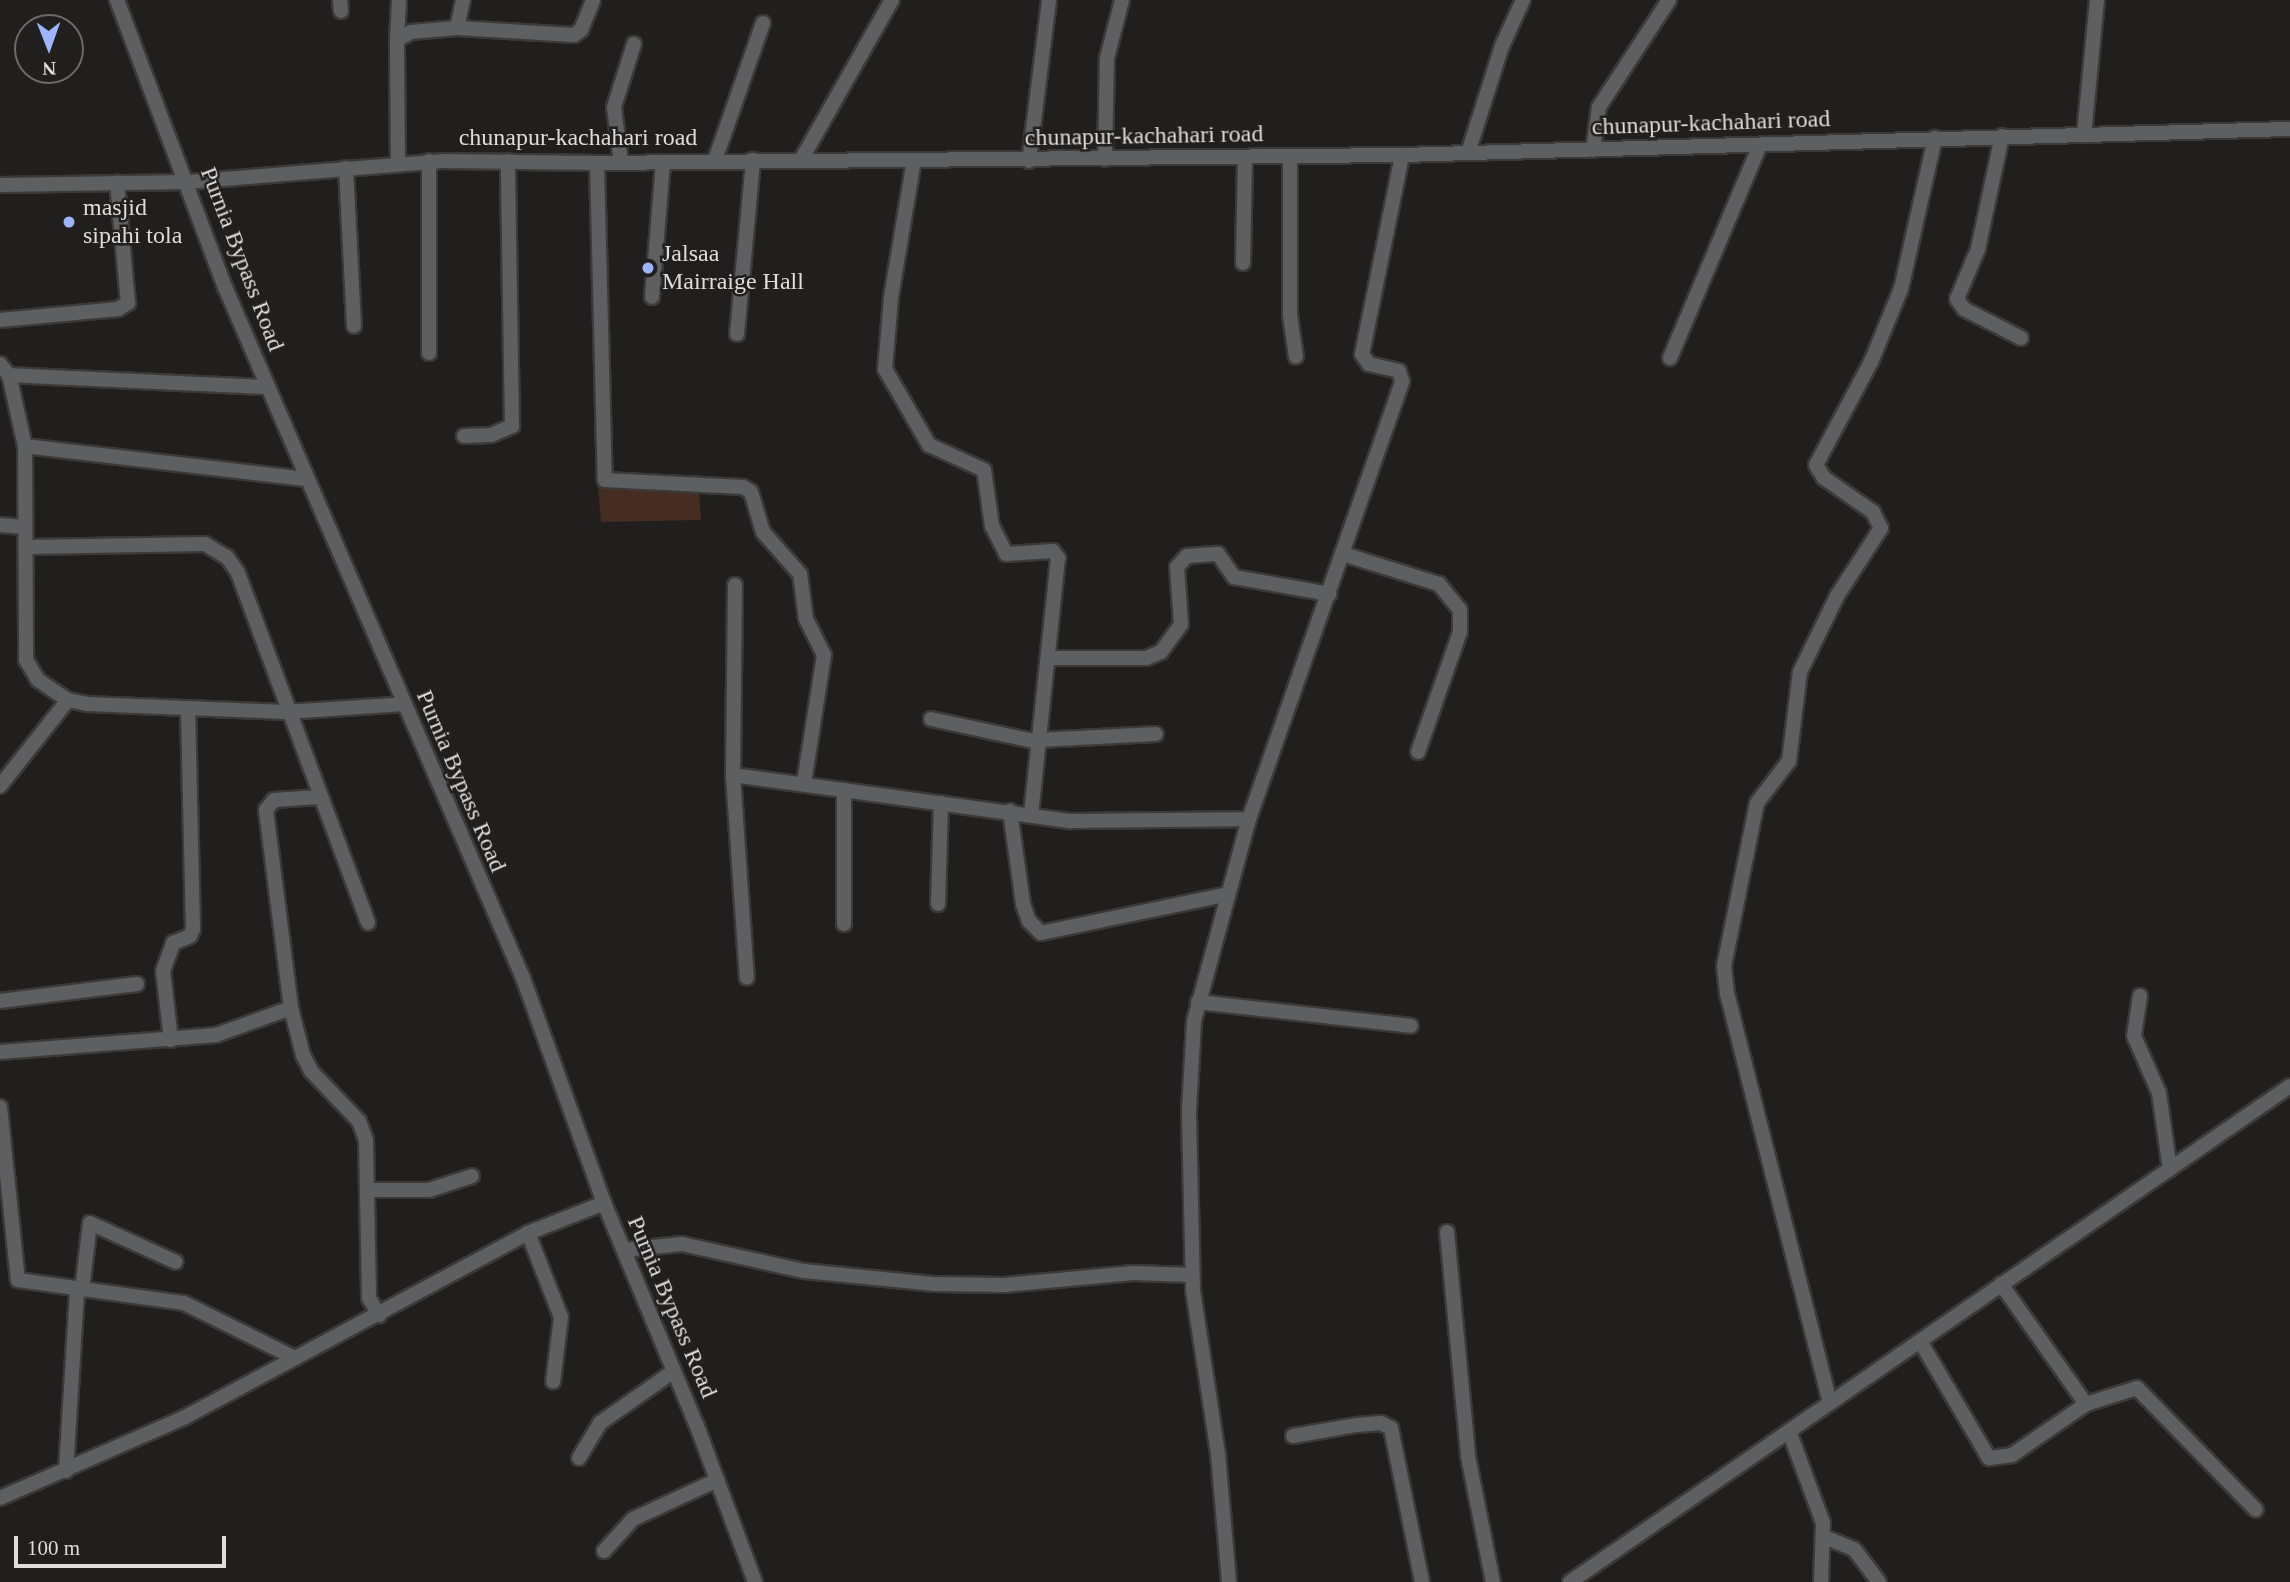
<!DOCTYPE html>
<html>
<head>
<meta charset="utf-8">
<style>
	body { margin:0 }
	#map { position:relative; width:2290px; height:1582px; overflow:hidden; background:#211f1d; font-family:Georgia,serif }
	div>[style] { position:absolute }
	.green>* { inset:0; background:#452d22 }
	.roads { filter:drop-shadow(2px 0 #3c3a38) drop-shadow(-2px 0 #3c3a38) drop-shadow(0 2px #3c3a38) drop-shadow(0 -2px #3c3a38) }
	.minor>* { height:14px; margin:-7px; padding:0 7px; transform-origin:7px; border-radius:7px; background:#5e5f60 }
	.dots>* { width:19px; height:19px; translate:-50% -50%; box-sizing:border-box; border:4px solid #211f1d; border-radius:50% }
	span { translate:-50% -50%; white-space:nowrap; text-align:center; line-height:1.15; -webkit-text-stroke:5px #211f1d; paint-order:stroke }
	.street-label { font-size:24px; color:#dfdddc }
	.poi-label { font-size:24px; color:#dfdddc }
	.left { translate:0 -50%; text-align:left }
	.north { position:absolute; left:14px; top:14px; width:70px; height:70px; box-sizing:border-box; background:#211f1d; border:2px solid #6d6b69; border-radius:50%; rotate:179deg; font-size:19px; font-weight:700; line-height:28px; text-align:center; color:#dfdddc }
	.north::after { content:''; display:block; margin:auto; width:24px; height:32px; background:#9cb4fd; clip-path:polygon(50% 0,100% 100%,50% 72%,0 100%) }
	.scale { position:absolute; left:14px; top:1536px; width:212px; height:32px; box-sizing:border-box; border:4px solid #dfdddc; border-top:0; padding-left:9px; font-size:21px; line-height:24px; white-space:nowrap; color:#dfdddc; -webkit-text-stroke:5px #211f1d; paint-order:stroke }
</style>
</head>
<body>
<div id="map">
	<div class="green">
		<i style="clip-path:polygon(598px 487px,699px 493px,701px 520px,601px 522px)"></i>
	</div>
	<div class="roads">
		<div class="minor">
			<i style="left:117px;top:0;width:307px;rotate:69.4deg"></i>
			<i style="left:225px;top:287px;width:753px;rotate:66.67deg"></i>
			<i style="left:523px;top:978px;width:239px;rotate:70.2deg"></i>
			<i style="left:604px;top:1203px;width:242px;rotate:67.4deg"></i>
			<i style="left:697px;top:1426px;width:166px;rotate:69.6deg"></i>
			<i style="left:340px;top:0;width:11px;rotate:85deg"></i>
			<i style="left:457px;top:28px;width:29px;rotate:-78deg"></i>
			<i style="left:397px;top:40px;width:40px;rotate:-87.1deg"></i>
			<i style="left:2084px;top:135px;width:136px;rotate:-84.5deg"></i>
			<i style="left:2002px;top:136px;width:116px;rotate:102deg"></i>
			<i style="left:1978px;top:249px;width:54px;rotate:112.8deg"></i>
			<i style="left:1957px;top:299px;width:12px;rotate:55deg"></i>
			<i style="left:1964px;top:309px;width:64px;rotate:27deg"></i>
			<i style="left:1593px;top:150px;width:43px;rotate:-82.1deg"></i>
			<i style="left:1599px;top:107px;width:128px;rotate:-56.8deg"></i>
			<i style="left:1468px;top:153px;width:112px;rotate:-72.4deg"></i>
			<i style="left:1502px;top:46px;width:51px;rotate:-65.5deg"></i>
			<i style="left:1290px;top:157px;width:158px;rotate:90deg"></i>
			<i style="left:1290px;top:315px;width:42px;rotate:81.9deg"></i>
			<i style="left:1105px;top:159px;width:101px;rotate:-88.9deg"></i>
			<i style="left:1107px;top:58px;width:60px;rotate:-75.5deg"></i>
			<i style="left:715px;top:160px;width:145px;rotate:-70.7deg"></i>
			<i style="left:801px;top:160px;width:184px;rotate:-60.4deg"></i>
			<i style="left:914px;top:160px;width:140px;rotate:99.5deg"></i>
			<i style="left:891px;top:298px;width:71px;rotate:94.8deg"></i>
			<i style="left:885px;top:369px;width:88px;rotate:59.9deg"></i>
			<i style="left:929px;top:445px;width:60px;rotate:24.4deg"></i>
			<i style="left:984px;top:470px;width:57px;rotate:81.9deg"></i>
			<i style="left:992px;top:526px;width:31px;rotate:63deg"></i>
			<i style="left:1006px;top:554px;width:47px;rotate:-3.7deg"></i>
			<i style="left:1053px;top:551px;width:9px;rotate:54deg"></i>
			<i style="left:1058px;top:558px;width:256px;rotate:96deg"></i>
			<i style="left:1029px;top:161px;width:162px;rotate:-82.9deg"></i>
			<i style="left:398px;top:163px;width:123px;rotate:-90.5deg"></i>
			<i style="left:397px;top:40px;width:16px;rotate:-30deg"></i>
			<i style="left:411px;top:32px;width:46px;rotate:-5deg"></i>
			<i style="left:457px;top:28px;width:117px;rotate:3.4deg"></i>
			<i style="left:574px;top:35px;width:9px;rotate:-36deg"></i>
			<i style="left:581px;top:30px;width:32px;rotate:-68deg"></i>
			<i style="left:597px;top:163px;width:317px;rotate:88.6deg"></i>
			<i style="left:605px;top:480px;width:138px;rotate:2.9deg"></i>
			<i style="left:743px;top:487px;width:9px;rotate:32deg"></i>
			<i style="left:751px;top:492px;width:42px;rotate:73.3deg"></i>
			<i style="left:763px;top:532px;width:56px;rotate:48.6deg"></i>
			<i style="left:800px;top:574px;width:45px;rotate:82.4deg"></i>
			<i style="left:806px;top:619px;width:40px;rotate:63.4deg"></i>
			<i style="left:824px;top:655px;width:130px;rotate:98.9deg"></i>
			<i style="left:621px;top:163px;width:56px;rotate:-97.1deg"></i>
			<i style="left:614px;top:107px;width:66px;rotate:-72.4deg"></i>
			<i style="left:346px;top:168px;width:158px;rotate:87.1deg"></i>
			<i style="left:0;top:185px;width:188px;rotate:-0.9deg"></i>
			<i style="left:188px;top:182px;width:255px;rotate:-4.7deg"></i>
			<i style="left:442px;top:161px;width:155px;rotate:0.7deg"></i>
			<i style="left:597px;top:163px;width:805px;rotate:-0.57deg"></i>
			<i style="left:1402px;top:155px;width:888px;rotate:-1.68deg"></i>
			<i style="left:1243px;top:263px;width:106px;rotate:-88.9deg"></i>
			<i style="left:652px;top:297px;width:135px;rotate:-85.3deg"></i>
			<i style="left:0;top:320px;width:119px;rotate:-5.3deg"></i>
			<i style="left:118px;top:309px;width:12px;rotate:-31deg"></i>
			<i style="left:128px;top:303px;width:121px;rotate:-95.2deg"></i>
			<i style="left:737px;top:334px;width:175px;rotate:-84.7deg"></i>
			<i style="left:429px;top:353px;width:192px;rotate:-90deg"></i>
			<i style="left:1670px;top:358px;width:231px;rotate:-67.1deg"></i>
			<i style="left:0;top:364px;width:14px;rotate:51deg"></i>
			<i style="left:9px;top:375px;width:73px;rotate:77.3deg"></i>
			<i style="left:25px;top:446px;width:214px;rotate:89.7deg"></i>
			<i style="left:26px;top:660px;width:23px;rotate:59deg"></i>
			<i style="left:38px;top:680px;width:36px;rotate:34deg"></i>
			<i style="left:68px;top:700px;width:19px;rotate:12deg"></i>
			<i style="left:87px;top:704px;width:199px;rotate:2.3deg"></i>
			<i style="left:286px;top:712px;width:119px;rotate:-3.8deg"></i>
			<i style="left:9px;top:375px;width:259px;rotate:2.7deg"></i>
			<i style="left:464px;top:436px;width:27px;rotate:-2deg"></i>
			<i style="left:491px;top:435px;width:23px;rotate:-23deg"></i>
			<i style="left:512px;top:426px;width:265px;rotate:-90.9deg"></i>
			<i style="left:25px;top:446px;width:284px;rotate:6.7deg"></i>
			<i style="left:0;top:525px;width:24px;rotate:5deg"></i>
			<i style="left:27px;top:547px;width:178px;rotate:-1deg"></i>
			<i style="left:205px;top:544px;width:26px;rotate:31deg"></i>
			<i style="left:227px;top:557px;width:19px;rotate:55deg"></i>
			<i style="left:238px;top:573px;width:373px;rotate:69.6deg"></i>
			<i style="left:1343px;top:554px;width:101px;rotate:17.4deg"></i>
			<i style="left:1439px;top:584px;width:33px;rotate:51deg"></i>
			<i style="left:1460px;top:610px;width:22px;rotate:90deg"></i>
			<i style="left:1460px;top:632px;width:127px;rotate:109.3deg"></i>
			<i style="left:735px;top:585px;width:190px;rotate:90.6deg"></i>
			<i style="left:733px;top:775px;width:203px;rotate:86.1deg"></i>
			<i style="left:1048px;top:658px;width:98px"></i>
			<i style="left:1146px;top:658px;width:16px;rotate:-22deg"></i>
			<i style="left:1161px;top:652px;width:34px;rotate:-54deg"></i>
			<i style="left:1181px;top:624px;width:57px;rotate:-94deg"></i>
			<i style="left:1177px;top:567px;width:15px;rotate:-48deg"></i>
			<i style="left:1187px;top:556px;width:31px;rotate:-4deg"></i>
			<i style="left:1218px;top:554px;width:28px;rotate:55deg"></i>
			<i style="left:1234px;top:577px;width:97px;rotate:10.1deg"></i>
			<i style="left:931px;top:719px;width:109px;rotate:12.1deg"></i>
			<i style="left:1039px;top:740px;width:117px;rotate:-2.9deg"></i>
			<i style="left:733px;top:775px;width:341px;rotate:7.8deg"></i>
			<i style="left:1071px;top:821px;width:178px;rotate:-0.6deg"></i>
			<i style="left:0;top:786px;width:110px;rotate:-51.7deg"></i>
			<i style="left:319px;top:797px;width:45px;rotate:176.2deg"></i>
			<i style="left:274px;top:800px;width:13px;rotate:129deg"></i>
			<i style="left:266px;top:810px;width:200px;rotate:82.8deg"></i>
			<i style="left:291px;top:1008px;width:49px;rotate:75.7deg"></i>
			<i style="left:303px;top:1055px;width:18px;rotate:63deg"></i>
			<i style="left:311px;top:1071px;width:69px;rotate:46.2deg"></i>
			<i style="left:359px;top:1121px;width:20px;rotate:70deg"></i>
			<i style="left:366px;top:1140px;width:158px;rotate:88.9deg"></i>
			<i style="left:369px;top:1298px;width:20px;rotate:60deg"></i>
			<i style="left:1010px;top:811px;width:94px;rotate:82deg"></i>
			<i style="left:1023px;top:904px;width:18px;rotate:71deg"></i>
			<i style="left:1029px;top:921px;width:17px;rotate:45deg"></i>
			<i style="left:1041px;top:933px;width:188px;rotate:-11.7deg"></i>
			<i style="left:938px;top:904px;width:101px;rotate:-88.3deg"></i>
			<i style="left:844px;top:924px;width:134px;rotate:-90deg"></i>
			<i style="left:2140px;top:996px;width:40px;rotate:98.5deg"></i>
			<i style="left:2134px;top:1036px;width:62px;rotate:66.3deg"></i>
			<i style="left:2159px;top:1093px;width:77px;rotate:81.8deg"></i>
			<i style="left:0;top:1001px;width:138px;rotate:-7.1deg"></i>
			<i style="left:1198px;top:1002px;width:214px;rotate:6.4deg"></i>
			<i style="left:171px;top:1040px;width:69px;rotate:-96.6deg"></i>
			<i style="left:163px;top:971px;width:30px;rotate:-70deg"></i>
			<i style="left:173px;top:943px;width:18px;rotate:-22deg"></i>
			<i style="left:190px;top:936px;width:8px;rotate:-67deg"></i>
			<i style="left:193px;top:929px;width:220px;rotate:-91.3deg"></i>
			<i style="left:0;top:1052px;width:217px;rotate:-4.5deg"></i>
			<i style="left:216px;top:1035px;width:80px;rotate:-19.8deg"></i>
			<i style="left:0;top:1107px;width:174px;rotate:84.1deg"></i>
			<i style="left:18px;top:1280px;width:168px;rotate:7.9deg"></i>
			<i style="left:184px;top:1303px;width:124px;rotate:26.4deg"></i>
			<i style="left:370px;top:1190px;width:59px"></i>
			<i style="left:429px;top:1190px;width:45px;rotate:-18deg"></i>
			<i style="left:1447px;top:1232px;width:225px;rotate:84.6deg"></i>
			<i style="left:1468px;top:1456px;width:128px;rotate:78.8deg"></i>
			<i style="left:528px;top:1233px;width:90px;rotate:68.6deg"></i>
			<i style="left:561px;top:1317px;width:65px;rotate:97deg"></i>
			<i style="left:624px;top:1250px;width:58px;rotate:-5.9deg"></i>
			<i style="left:682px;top:1244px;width:125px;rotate:12.5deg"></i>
			<i style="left:804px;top:1271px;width:132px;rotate:5.7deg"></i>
			<i style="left:935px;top:1284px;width:69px;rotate:0.8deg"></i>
			<i style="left:1004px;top:1285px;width:130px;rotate:-5.3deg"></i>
			<i style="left:1133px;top:1273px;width:59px;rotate:1.9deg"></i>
			<i style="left:2001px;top:1284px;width:147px;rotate:54.7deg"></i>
			<i style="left:82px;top:1290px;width:67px;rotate:-83.2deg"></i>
			<i style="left:90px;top:1223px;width:94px;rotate:24.4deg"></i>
			<i style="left:1920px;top:1341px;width:136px;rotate:59.5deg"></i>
			<i style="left:1989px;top:1458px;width:23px;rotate:-7deg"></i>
			<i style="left:2012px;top:1455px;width:90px;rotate:-34.6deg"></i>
			<i style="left:2086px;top:1404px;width:53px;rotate:-17.4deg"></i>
			<i style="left:2137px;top:1388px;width:170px;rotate:45.7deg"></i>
			<i style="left:1830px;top:1403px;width:422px;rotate:-104.1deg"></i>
			<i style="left:1727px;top:994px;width:28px;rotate:-96deg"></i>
			<i style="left:1724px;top:966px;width:166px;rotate:-78.6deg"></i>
			<i style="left:1757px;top:803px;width:53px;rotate:-52.7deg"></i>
			<i style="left:1789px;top:761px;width:90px;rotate:-83deg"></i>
			<i style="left:1800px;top:672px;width:85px;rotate:-64deg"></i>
			<i style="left:1837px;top:596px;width:81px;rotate:-57.1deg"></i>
			<i style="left:1881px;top:528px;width:18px;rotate:-117deg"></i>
			<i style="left:1873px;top:512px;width:60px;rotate:-145.2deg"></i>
			<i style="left:1824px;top:478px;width:15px;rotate:-122deg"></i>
			<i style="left:1816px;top:465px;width:117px;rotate:-61.9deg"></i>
			<i style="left:1871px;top:362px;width:79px;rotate:-67.7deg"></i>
			<i style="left:1901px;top:289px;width:155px;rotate:-77.3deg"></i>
			<i style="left:1789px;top:1431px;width:98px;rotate:69.7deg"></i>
			<i style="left:1823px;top:1523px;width:59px;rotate:91.9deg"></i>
			<i style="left:1293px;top:1436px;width:65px;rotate:-9.8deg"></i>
			<i style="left:1357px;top:1425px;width:24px;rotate:-5deg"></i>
			<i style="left:1381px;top:1423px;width:11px;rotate:27deg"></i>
			<i style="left:1391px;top:1428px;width:157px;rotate:78.6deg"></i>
			<i style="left:579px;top:1458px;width:41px;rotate:-59deg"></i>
			<i style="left:600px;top:1423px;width:90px;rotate:-35.1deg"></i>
			<i style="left:66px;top:1471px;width:182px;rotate:-86.5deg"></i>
			<i style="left:0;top:1498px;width:202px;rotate:-23.6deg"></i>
			<i style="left:185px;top:1417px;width:389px;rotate:-28.2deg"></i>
			<i style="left:528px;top:1233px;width:82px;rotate:-21.5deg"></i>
			<i style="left:1824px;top:1537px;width:32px;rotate:22deg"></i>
			<i style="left:1854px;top:1549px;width:41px;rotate:52.9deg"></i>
			<i style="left:604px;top:1551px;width:43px;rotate:-47.8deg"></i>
			<i style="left:633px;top:1519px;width:93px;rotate:-24.9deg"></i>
			<i style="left:1229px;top:1582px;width:128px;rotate:-94.9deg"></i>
			<i style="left:1218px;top:1454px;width:166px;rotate:-98.7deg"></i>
			<i style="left:1193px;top:1290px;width:179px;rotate:-91.3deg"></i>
			<i style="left:1189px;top:1111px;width:90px;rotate:-86.8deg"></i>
			<i style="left:1194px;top:1021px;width:209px;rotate:-74.8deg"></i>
			<i style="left:1249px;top:819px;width:464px;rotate:-70.7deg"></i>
			<i style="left:1402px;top:381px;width:10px;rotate:-107deg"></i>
			<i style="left:1399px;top:371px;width:31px;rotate:-167deg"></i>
			<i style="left:1369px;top:364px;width:12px;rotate:-125deg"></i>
			<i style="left:1362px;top:354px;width:203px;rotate:-78.6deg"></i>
			<i style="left:1570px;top:1582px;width:874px;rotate:-34.56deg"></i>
		</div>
	</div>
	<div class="dots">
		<i style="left:69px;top:222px;background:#9cb4fd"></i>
		<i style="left:648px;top:268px;background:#9cb4fd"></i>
	</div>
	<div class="street-label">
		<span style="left:1711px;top:123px;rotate:-2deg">chunapur-kachahari road</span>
		<span style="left:1144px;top:136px;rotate:-1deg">chunapur-kachahari road</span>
		<span style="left:578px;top:138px">chunapur-kachahari road</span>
		<span style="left:242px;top:259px;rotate:69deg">Purnia Bypass Road</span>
		<span style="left:461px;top:781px;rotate:67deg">Purnia Bypass Road</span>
		<span style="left:672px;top:1307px;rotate:67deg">Purnia Bypass Road</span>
	</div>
	<div class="poi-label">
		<span class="left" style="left:83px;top:222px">masjid<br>sipahi tola</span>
		<span class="left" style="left:662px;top:268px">Jalsaa<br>Mairraige Hall</span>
	</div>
	<div class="north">N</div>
	<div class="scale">100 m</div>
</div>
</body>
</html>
